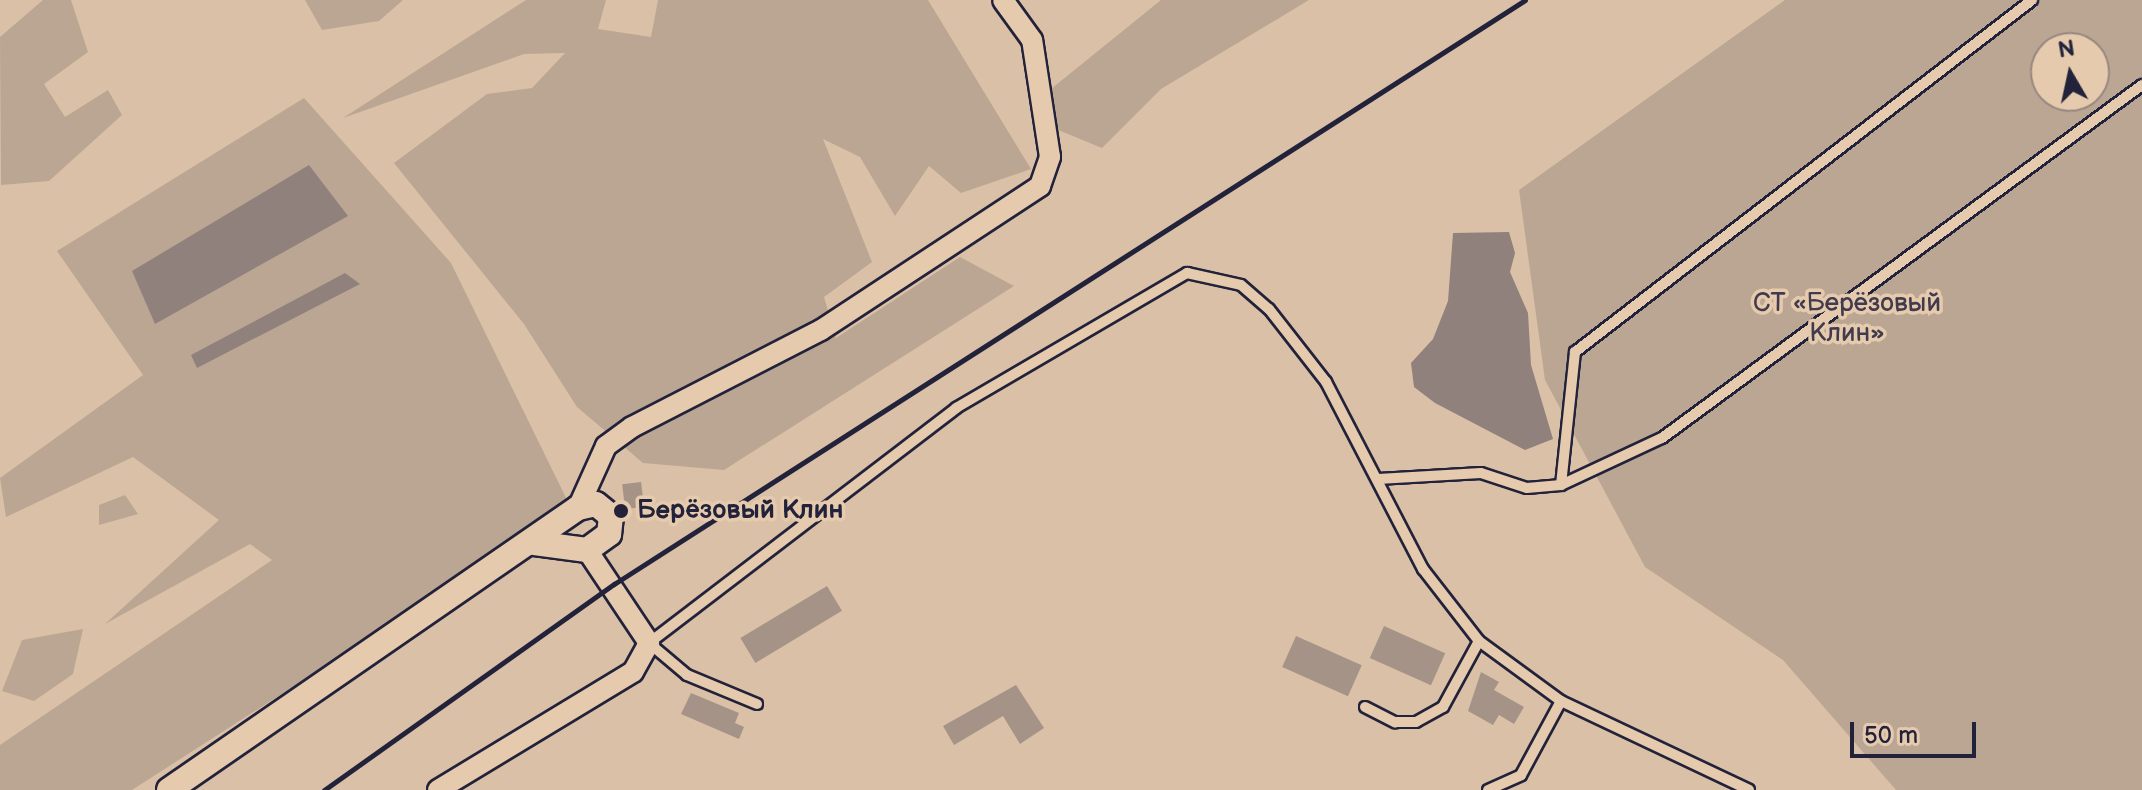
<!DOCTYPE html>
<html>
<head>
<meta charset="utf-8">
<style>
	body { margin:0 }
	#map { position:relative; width:2142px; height:790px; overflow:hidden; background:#dac0a6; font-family:"Balsamiq Sans",sans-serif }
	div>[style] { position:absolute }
	.green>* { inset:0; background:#bba694 }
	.water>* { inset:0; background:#91817c }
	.building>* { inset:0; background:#a69388; transform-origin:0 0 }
	.roads { filter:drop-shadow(2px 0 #22223b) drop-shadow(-2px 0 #22223b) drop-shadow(0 2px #22223b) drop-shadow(0 -2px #22223b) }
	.service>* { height:10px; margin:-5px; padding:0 5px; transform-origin:5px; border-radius:5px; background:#e6caad }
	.minor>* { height:20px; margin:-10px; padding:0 10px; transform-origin:10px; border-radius:10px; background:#e6caad }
	.tertiary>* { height:24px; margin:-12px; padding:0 12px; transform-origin:12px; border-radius:12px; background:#e6caad }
	.rail>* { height:5px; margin:-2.5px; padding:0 2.5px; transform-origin:2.5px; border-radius:2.5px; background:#22223b }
	.dots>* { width:22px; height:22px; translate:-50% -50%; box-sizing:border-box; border:4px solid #e6caad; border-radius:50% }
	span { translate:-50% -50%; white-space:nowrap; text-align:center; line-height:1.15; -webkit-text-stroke:7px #e6caad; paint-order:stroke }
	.park-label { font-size:26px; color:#413c4d }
	.poi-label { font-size:26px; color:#22223b; font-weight:700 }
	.left { translate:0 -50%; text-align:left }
	.north { position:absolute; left:2030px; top:32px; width:80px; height:80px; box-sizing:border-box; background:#e6caad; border:2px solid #98877f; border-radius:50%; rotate:351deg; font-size:22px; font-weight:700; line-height:32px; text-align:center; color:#22223b }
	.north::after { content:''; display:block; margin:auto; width:28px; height:36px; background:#22223b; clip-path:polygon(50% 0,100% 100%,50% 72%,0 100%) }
	.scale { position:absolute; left:1850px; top:722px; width:126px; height:36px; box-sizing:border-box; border:4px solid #22223b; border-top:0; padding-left:10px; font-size:24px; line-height:28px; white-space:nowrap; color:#22223b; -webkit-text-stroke:6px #e6caad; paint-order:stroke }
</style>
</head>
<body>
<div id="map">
	<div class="green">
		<i style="clip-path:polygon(43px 0,71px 0,88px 52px,44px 84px,65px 117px,108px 90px,122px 115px,49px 181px,1px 185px,0 37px)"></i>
		<i style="clip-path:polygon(305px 0,403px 0,379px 21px,322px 30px)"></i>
		<i style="clip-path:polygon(526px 0,606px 0,598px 29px,651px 37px,658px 0,928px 0,1031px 169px,961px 193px,929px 166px,895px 216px,860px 157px,823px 139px,872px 262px,824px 297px,836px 338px,960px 257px,1014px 286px,724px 470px,643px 463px,577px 407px,524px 324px,394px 163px,487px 94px,532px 88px,565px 53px,524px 54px,343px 118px)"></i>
		<i style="clip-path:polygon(1161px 0,1309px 0,1161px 89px,1102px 148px,1046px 125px,1051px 89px)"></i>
		<i style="clip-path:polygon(evenodd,1785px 0,2142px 0,2142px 790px,1896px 790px,1783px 660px,1645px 567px,1545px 380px,1519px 190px,1785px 0,2046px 48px,2094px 48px,2094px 96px,2046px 96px,2046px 48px)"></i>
		<i style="clip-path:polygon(304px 98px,451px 263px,571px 508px,132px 790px,0 790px,0 745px,272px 560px,250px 544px,105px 624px,219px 520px,133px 457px,6px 517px,0 478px,143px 375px,57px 251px)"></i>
		<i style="clip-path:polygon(125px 495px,138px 514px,99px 525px,99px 505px)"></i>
		<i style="clip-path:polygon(83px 629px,73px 674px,34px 701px,2px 691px,22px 640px)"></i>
	</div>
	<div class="water">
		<i style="clip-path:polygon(309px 165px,348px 216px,155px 324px,132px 271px)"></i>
		<i style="clip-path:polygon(1509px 232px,1515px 253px,1510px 272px,1528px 313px,1531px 365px,1553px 439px,1525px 450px,1435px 403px,1414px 387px,1411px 363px,1433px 339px,1448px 301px,1453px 233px)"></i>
		<i style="clip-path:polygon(345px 273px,360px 284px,197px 368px,191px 355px)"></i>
	</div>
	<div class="building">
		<i style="left:641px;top:482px;width:25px;height:19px;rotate:83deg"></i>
		<i style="left:827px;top:586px;width:29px;height:101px;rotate:59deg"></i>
		<i style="left:1384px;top:626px;width:67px;height:35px;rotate:24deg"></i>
		<i style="left:1296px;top:636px;width:72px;height:34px;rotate:24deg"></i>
		<i style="clip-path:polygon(1481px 672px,1499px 682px,1494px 690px,1524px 707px,1514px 724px,1499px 715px,1493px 725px,1468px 711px)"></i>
		<i style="clip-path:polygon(1016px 685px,1044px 728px,1020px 744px,1003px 716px,954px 745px,943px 726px)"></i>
		<i style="clip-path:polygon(691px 693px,739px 713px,735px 723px,744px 727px,739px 739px,681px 714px)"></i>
	</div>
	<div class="roads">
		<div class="service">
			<i style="left:1378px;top:479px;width:103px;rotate:-3.3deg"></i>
			<i style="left:1481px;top:473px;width:48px;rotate:18.1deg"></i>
			<i style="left:1527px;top:488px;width:34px;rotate:-5deg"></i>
			<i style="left:1561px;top:485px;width:111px;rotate:-25deg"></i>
			<i style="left:1662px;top:438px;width:596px;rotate:-36.33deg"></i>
			<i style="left:1561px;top:485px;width:134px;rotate:-84deg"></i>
			<i style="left:1575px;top:352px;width:577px;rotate:-37.6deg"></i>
			<i style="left:757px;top:704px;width:76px;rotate:-157.5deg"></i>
			<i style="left:687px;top:675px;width:50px;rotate:-139.9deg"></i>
			<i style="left:649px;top:643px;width:387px;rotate:-37.4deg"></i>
			<i style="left:956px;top:408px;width:268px;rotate:-30.3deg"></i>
			<i style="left:1187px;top:273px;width:55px;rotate:12.5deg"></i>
			<i style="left:1241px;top:285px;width:37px;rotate:41deg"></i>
			<i style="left:1269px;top:309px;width:93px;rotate:52deg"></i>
			<i style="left:1326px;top:382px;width:211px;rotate:62.6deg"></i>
			<i style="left:1423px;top:569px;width:91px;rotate:52.1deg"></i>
			<i style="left:1479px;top:641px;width:102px;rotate:36.2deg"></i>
			<i style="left:1561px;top:701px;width:208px;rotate:25.3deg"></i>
			<i style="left:1365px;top:707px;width:34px;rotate:27deg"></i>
			<i style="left:1395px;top:722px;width:21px"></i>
			<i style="left:1416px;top:722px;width:31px;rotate:-29deg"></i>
			<i style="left:1443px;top:707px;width:75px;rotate:-61.4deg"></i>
			<i style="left:1488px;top:790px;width:36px;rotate:-24deg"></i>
			<i style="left:1521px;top:775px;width:84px;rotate:-61.6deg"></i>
		</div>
		<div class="minor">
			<i style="left:578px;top:508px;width:68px;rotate:-65.7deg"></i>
			<i style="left:606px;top:446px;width:32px;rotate:-36deg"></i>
			<i style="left:632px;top:427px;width:212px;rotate:-27.2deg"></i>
			<i style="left:821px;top:330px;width:262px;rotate:-33.3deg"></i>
			<i style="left:1040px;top:186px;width:31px;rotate:-71deg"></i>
			<i style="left:1050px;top:157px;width:118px;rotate:-98.7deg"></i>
			<i style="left:1032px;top:40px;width:49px;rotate:-125.9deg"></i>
			<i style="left:438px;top:790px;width:228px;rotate:-31.2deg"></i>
			<i style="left:633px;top:672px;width:33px;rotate:-61deg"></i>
			<i style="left:649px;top:643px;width:112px;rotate:-123.7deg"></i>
		</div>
		<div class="tertiary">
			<i style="left:169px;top:790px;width:497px;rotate:-34.6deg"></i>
			<i style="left:578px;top:508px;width:18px;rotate:-13deg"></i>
			<i style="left:596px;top:504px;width:19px;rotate:39deg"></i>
			<i style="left:611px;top:516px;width:18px;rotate:96deg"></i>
			<i style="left:609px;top:534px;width:27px;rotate:144deg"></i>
			<i style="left:587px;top:550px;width:53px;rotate:-172.5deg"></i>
		</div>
	</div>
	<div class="rail">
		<i style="left:324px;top:790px;width:356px;rotate:-35.4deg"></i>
		<i style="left:614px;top:584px;width:1082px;rotate:-32.66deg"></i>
	</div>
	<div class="dots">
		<i style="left:621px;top:511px;background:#22223b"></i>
	</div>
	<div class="park-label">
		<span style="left:1847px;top:319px">СТ «Берёзовый<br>Клин»</span>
	</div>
	<div class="poi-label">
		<span class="left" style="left:637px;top:511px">Берёзовый Клин</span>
	</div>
	<div class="north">N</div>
	<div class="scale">50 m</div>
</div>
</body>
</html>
